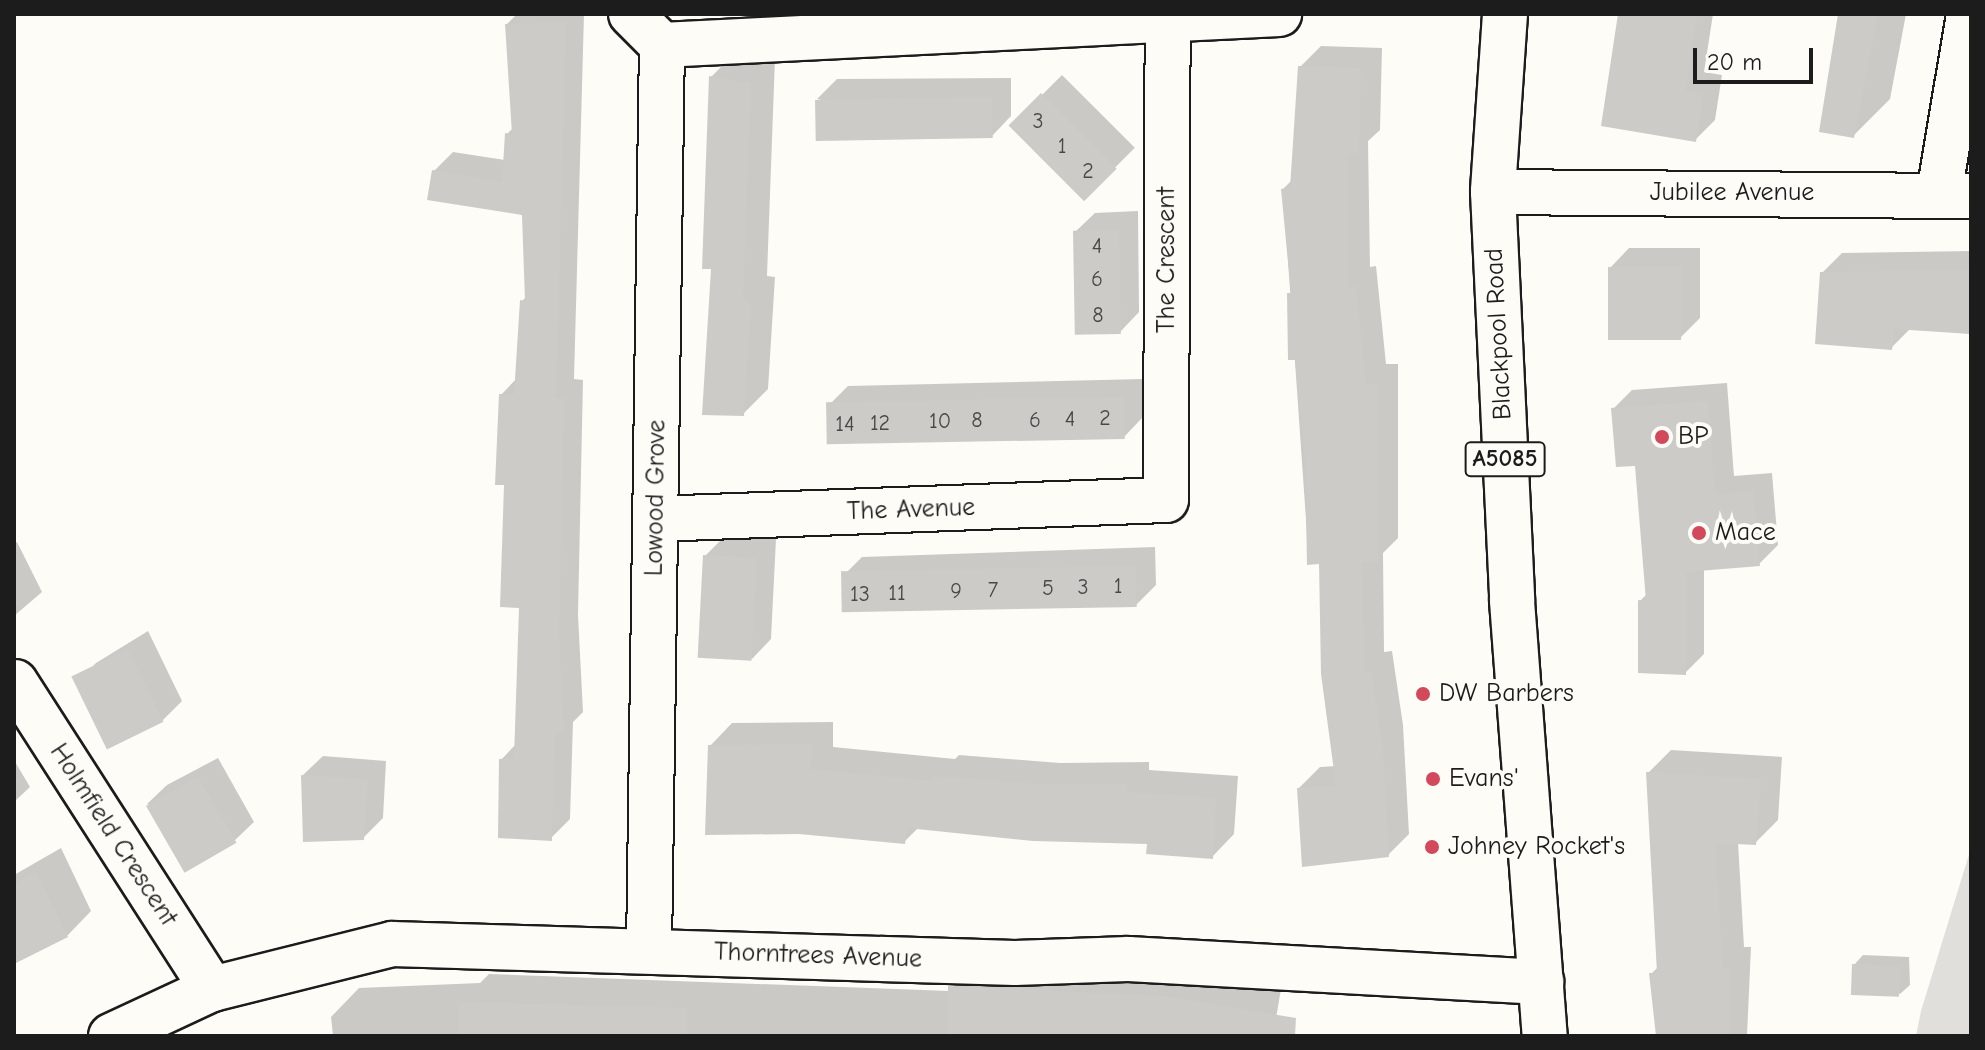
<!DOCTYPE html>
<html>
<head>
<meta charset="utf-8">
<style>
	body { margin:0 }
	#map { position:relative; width:1985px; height:1050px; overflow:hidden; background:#fdfcf7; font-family:"Comic Neue",sans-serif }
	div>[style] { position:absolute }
	.green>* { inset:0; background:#e0dfdb }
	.shadow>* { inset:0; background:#0003; transform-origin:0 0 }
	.building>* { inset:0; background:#cccbc8; transform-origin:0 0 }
	.roads { filter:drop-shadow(2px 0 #1c1c1c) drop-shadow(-2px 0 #1c1c1c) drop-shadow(0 2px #1c1c1c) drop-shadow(0 -2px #1c1c1c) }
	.minor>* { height:44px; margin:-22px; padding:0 22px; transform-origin:22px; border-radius:22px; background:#fdfcf7 }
	.highway>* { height:44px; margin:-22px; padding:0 22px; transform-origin:22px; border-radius:22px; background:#fdfcf7 }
	.dots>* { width:22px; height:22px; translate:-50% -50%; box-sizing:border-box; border:4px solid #fdfcf7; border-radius:50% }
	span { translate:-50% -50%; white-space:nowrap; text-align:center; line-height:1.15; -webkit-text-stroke:8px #fdfcf7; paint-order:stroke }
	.number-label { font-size:22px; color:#484847 }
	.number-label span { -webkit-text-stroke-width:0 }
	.shield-label span { padding:2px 6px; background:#fdfcf7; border:2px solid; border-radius:6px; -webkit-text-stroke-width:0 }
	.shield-label { font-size:24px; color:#1c1c1c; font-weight:700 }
	.street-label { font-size:26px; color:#1c1c1c }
	.poi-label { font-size:26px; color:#1c1c1c }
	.left { translate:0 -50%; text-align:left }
	.frame { position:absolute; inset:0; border:16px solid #1c1c1c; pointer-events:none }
	.scale { position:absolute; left:1693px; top:48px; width:120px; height:36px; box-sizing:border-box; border:4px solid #1c1c1c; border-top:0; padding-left:10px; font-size:24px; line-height:28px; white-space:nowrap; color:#1c1c1c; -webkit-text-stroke:6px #fdfcf7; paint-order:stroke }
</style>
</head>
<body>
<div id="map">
	<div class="green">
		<i style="clip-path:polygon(1971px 848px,1971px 1036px,1916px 1036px,1921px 1011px)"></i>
	</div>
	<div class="shadow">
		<i style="clip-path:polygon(517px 14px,584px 14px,574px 379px,583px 380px,578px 615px,583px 712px,573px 722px,570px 819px,551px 838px,501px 760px,516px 744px,521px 606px,501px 395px,517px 378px,522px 301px,527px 296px,524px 214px,434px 171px,453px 152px,505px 160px,507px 134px,513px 128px,507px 24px)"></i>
		<i style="clip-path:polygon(1621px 14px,1713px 14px,1704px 72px,1722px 75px,1715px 120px,1695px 140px)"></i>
		<i style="clip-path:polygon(1840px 14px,1906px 14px,1890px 99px,1854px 135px)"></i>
		<i style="clip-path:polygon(1321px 46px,1382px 48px,1380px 130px,1368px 141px,1370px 267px,1376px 266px,1386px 364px,1398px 364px,1398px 538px,1383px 553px,1384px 652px,1392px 651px,1403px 725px,1409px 834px,1388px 855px,1299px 788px,1320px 767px,1336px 766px,1321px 562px,1309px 563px,1283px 189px,1292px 180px,1300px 67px)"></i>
		<i style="clip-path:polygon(736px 52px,775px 58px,767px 276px,775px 277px,768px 389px,743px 414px,713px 268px,711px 77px)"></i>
		<i style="left:1062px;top:75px;width:103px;height:71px;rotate:45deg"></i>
		<i style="clip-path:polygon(1011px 78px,1011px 116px,992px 136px,817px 99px,837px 79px)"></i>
		<i style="clip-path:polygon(1138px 211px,1139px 312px,1120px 332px,1075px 232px,1095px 213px)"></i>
		<i style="clip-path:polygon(1629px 248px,1700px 248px,1700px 318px,1680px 338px,1610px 268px)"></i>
		<i style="clip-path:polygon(1971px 251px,1971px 334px,1911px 328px,1891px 348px,1822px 273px,1842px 253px)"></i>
		<i style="clip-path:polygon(1143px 379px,1143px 417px,1124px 437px,828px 406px,848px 386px)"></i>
		<i style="clip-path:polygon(1727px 383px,1734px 476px,1772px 473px,1778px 545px,1759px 564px,1704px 569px,1704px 654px,1685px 673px,1640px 601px,1648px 593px,1636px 464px,1613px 409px,1632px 390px)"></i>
		<i style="clip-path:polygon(724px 537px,776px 539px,771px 639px,752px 659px,705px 556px)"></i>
		<i style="clip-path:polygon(17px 542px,42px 592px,14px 616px,14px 544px)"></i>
		<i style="clip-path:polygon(1155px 547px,1156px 585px,1136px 605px,843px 576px,862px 557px)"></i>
		<i style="clip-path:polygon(148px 631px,182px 701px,163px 720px,76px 683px,96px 663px)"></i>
		<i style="clip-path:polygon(833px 722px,833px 747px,955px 759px,959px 755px,1060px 763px,1149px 762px,1149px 770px,1238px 776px,1234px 834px,1212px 857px,1149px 843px,919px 827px,904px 842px,710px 746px,732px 723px)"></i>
		<i style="clip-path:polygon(1671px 750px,1782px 757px,1778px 820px,1755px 843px,1738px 842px,1744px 947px,1751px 947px,1747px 1036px,1658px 1036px,1651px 974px,1658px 967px,1648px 773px)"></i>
		<i style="clip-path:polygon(323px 756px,386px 761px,383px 818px,363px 838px,303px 775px)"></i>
		<i style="clip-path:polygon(218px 758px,254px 822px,234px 841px,147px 804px,167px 785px)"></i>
		<i style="clip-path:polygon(14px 760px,30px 787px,14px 802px)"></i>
		<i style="clip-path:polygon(61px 848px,91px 911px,67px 936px,14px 962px,14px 875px)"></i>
		<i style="clip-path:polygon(1863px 955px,1909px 957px,1910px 985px,1900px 994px,1854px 965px)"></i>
		<i style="clip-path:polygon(979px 958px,1282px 983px,1273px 1036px,333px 1036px,331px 1017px,359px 988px,480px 983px,489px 974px,950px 991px)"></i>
	</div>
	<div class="building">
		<i style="clip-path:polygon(1618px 14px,1697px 14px,1686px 91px,1703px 94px,1696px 142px,1601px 126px)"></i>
		<i style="clip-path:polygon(1838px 14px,1878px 14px,1854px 138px,1819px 132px)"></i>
		<i style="clip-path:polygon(566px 22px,556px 398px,564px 398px,559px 635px,564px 733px,555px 734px,552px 841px,498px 838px,499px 759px,514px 758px,519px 608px,500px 607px,504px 485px,495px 485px,499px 394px,514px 395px,520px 300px,525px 301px,522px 215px,427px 200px,432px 170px,502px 182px,505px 133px,512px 134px,505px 24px)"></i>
		<i style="clip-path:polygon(1298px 66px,1361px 68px,1359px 153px,1348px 153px,1349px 287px,1356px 286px,1366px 384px,1378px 384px,1378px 562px,1362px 562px,1364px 672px,1371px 672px,1383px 747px,1389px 857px,1302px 867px,1297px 788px,1336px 786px,1321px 674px,1319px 564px,1307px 565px,1305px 460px,1295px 360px,1288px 360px,1287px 293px,1291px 293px,1281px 189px,1290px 188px)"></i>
		<i style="clip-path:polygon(709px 76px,751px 83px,743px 300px,751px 302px,744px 416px,702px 415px,711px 269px,702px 269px)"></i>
		<i style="left:1041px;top:93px;width:107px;height:46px;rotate:45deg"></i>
		<i style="left:992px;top:97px;width:41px;height:177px;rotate:89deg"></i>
		<i style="left:1119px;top:230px;width:104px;height:46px;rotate:89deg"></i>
		<i style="left:1608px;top:267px;width:73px;height:73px"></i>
		<i style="clip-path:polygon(1971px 270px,1971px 334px,1894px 329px,1892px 350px,1815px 344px,1820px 272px)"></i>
		<i style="left:1124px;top:397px;width:42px;height:298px;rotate:89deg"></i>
		<i style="clip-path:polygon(1708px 401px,1715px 494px,1753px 491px,1760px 566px,1686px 572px,1686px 675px,1638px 673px,1638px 600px,1646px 601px,1635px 466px,1616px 467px,1611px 408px)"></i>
		<i style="left:703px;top:555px;width:54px;height:103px;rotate:3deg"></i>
		<i style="left:1136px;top:566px;width:41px;height:295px;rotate:89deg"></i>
		<i style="left:128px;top:649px;width:81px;height:63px;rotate:64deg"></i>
		<i style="clip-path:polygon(812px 744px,811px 769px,933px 781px,934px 776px,1036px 784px,1127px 784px,1127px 792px,1216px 798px,1213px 859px,1146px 854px,1147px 844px,1033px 841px,907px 828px,905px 844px,799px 834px,705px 835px,708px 745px)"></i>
		<i style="clip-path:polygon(1646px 772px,1761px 779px,1756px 845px,1715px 843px,1723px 969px,1730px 968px,1730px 1036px,1656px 1036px,1649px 973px,1657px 973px)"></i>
		<i style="clip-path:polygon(301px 775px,368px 780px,364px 840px,303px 842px)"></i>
		<i style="left:198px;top:776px;width:77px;height:60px;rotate:60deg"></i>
		<i style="clip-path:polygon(36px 871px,68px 937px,14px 964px,14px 884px)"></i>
		<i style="left:1852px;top:964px;width:48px;height:31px;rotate:2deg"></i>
		<i style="clip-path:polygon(948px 986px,1165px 996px,1296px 1018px,1295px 1036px,948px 1036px)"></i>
		<i style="clip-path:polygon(459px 1002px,687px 1008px,687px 1036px,459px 1036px)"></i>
	</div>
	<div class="roads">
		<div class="minor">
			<i style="left:631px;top:14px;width:44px;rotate:45deg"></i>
			<i style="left:662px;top:45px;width:618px;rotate:-2.88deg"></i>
			<i style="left:1493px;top:192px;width:478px;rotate:0.5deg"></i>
			<i style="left:1939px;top:194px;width:182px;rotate:-80.5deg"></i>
			<i style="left:655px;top:519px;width:511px;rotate:-2.13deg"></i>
			<i style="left:1166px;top:500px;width:480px;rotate:-89.8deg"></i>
			<i style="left:15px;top:682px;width:365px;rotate:57.3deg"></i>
			<i style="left:649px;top:950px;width:905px;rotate:-89.18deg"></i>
			<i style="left:111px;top:1036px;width:111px;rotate:-25deg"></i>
			<i style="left:212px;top:989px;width:186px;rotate:-14deg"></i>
			<i style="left:392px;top:944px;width:623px;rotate:1.75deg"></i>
			<i style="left:1015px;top:963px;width:113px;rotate:-2deg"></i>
			<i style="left:1128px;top:959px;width:414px;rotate:3.2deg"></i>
		</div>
		<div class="highway">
			<i style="left:1505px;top:14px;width:178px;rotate:93.9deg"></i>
			<i style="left:1493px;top:192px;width:409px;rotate:87.3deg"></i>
			<i style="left:1512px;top:601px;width:436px;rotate:85.7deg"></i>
		</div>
	</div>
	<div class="dots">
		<i style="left:1662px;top:437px;background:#d1495b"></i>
		<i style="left:1699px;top:533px;background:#d1495b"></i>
		<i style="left:1423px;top:694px;background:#d1495b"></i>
		<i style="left:1433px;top:779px;background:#d1495b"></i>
		<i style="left:1432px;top:847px;background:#d1495b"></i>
	</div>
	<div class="number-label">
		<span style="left:1038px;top:122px">3</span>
		<span style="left:1062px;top:147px">1</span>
		<span style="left:1088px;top:172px">2</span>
		<span style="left:1097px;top:247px">4</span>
		<span style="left:1097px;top:280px">6</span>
		<span style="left:1098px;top:316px">8</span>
		<span style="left:1105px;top:419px">2</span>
		<span style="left:1070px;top:420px">4</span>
		<span style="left:977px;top:421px">8</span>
		<span style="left:1035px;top:421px">6</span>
		<span style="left:940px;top:422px">10</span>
		<span style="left:880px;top:424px">12</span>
		<span style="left:845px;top:425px">14</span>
		<span style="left:1118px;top:587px">1</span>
		<span style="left:1083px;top:588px">3</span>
		<span style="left:1048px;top:589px">5</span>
		<span style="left:993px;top:591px">7</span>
		<span style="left:956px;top:592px">9</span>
		<span style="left:897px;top:594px">11</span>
		<span style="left:860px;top:595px">13</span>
	</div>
	<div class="shield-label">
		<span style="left:1505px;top:459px">A5085</span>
	</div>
	<div class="street-label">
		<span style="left:1732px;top:193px">Jubilee Avenue</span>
		<span style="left:1167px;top:260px;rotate:-90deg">The Crescent</span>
		<span style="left:1499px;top:334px;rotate:-93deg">Blackpool Road</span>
		<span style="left:656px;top:498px;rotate:-89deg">Lowood Grove</span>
		<span style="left:911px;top:510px;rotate:-2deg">The Avenue</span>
		<span style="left:113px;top:835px;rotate:57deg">Holmfield Crescent</span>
		<span style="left:818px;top:956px;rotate:2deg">Thorntrees Avenue</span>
	</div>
	<div class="poi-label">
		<span class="left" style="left:1678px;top:437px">BP</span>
		<span class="left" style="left:1715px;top:533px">Mace</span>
		<span class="left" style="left:1439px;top:694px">DW Barbers</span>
		<span class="left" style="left:1449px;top:779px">Evans'</span>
		<span class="left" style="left:1448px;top:847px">Johney Rocket's</span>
	</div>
	<div class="frame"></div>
	<div class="scale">20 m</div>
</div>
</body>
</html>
